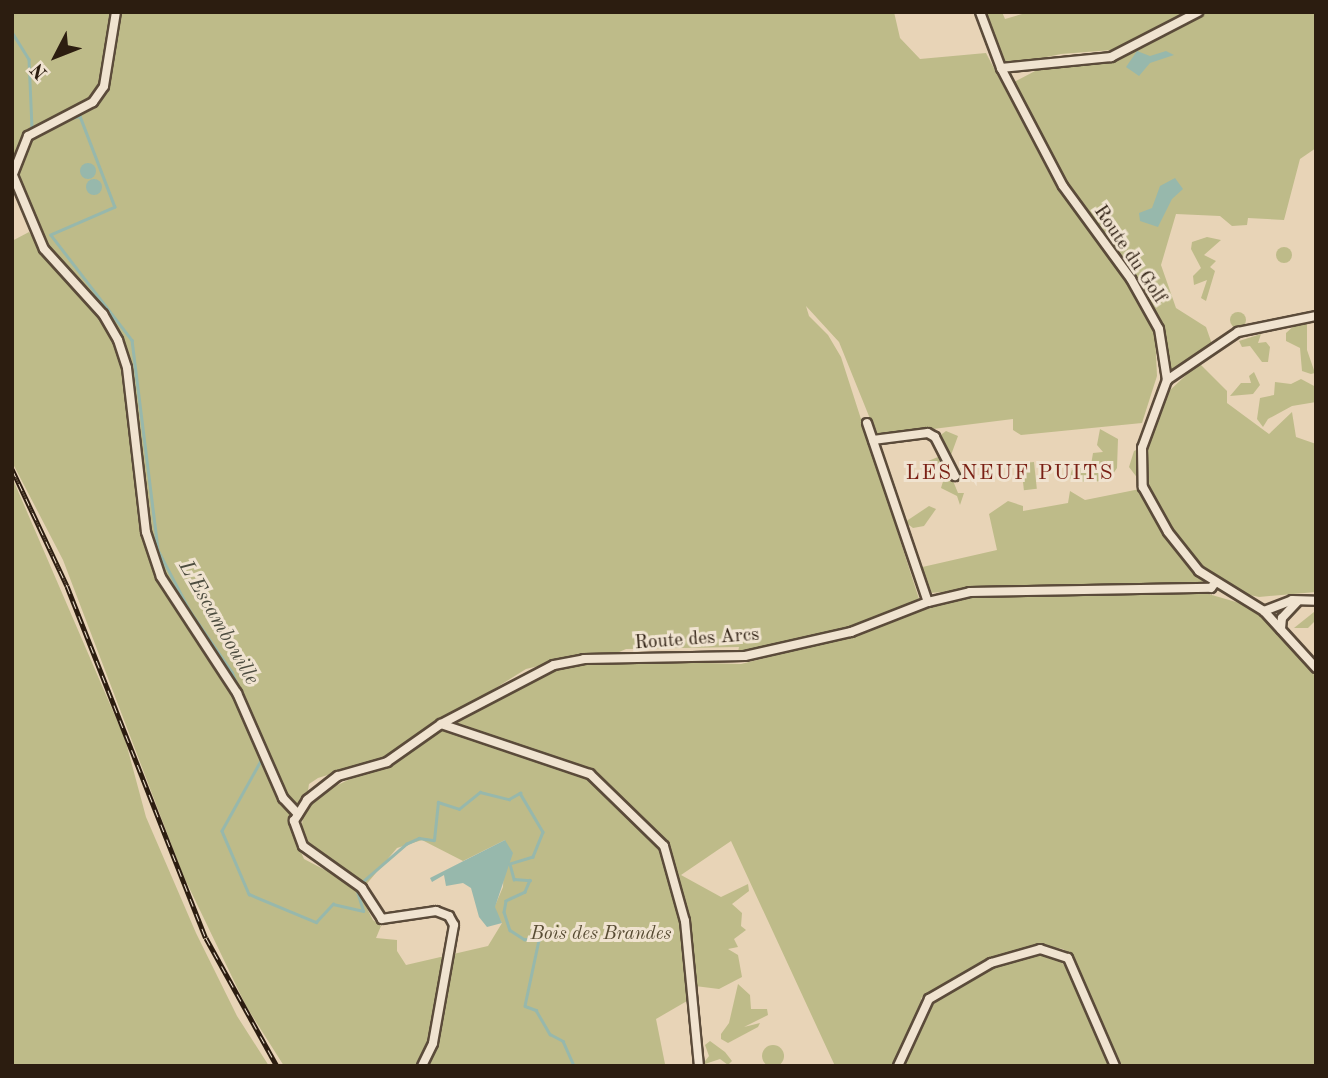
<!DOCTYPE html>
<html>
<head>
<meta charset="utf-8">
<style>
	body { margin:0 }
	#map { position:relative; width:1328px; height:1078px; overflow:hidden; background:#e8d4b7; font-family:"Old Standard TT",serif }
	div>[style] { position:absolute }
	.green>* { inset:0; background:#bebb89; transform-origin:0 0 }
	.round { border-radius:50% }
	.water>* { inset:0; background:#97b8ac }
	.stream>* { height:2.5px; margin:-1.25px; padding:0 1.25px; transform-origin:1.25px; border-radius:1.25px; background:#97b8ac }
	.roads { filter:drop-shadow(2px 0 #5b4b3a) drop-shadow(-2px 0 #5b4b3a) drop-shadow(0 2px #5b4b3a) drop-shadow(0 -2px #5b4b3a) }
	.minor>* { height:8px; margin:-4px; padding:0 4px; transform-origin:4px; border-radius:4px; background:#f0e3d0 }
	.rail>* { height:5px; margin-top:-2.5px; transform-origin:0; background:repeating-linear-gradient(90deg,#f0e3d0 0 8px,#2c1d10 0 16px); box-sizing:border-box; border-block:2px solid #2c1d10 }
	span { translate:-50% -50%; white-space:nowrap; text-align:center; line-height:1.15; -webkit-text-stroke:6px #f0e3d0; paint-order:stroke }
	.street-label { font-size:19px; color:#2c1d10 }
	.park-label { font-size:19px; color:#584c34; font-style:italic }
	.neighbourhood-label { font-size:21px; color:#7a1f14; letter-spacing:2px }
	.water-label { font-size:21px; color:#4c4c3f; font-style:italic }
	.frame { position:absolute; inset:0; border:14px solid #2c1d10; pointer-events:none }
	.north { position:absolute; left:21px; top:21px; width:70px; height:70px; -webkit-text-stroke:5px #f0e3d0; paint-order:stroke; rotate:228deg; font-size:19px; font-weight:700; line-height:28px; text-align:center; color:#2c1d10 }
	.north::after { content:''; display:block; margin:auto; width:24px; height:32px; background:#2c1d10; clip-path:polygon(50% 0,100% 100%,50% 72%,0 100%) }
</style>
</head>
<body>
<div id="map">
	<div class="green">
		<i style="clip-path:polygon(evenodd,12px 12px,894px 12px,900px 38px,920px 59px,986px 53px,1050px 175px,1134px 292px,1155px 332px,1157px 376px,1142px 423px,1021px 435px,1013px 430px,1013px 419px,877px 436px,839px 342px,806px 306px,809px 316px,828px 335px,841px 357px,920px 602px,851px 632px,745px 658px,738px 652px,739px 647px,626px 649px,601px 660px,741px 664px,859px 634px,926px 606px,970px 596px,1144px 589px,1005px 587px,930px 593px,918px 568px,997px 550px,989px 514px,1008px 501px,1023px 506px,1023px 511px,1068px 503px,1070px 491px,1085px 500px,1145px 488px,1129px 467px,1134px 451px,1145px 446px,1168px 392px,1199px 363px,1227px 391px,1227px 403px,1269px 434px,1292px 412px,1296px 437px,1316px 444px,1316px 592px,1259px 597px,1203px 585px,1205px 593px,1243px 604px,1264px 618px,1316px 677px,1316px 1066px,1119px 1066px,1073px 956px,1063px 949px,1043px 945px,1016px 951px,921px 998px,922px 1010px,895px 1066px,835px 1066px,731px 841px,681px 875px,721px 897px,748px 884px,749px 891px,732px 904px,742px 913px,741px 926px,746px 930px,734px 939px,738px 947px,728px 949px,738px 955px,742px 977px,719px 989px,695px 986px,687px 1001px,656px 1019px,665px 1064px,661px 1066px,284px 1066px,246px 1006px,183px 875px,63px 560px,12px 462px,12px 241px,29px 232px,39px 247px,12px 178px,12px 12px,564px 660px,530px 675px,412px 749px,317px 795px,303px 814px,301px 837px,332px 866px,325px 870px,304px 859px,293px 834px,292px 815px,281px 799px,299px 805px,307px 797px,309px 784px,318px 778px,386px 757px,526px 669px,564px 660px,12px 12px,422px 840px,463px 861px,505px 840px,503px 887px,494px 908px,502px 923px,488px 946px,406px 965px,397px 951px,397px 940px,376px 938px,381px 926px,373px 920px,359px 893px,397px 848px,422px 840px)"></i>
		<i style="clip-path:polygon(980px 12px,1002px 12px,1005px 19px,1029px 12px,1316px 12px,1316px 148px,1300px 159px,1284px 220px,1248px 218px,1247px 225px,1232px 226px,1220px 216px,1176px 214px,1161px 265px,1176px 308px,1206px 327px,1213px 347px,1167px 380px,1159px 329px,1131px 279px,1063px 186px,1012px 83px,1037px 70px,1101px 63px,1111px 57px,1112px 50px,1061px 54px,1009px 65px,1002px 61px)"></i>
		<i style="clip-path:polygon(1207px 237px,1221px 240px,1204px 255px,1216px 261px,1210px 267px,1215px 271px,1206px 301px,1201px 298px,1207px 280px,1194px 285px,1193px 276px,1201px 268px,1191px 249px,1192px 242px)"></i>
		<i class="round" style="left:1276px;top:247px;width:16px;height:16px"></i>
		<i class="round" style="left:1230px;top:312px;width:16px;height:16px"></i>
		<i style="clip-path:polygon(1307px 321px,1307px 350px,1315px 373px,1311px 374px,1302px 371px,1300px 348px,1286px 341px,1286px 333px,1296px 324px)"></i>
		<i style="clip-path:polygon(1261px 334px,1258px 343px,1266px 342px,1270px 347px,1268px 362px,1262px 362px,1250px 346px,1242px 347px,1239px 341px)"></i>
		<i style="clip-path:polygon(1254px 372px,1260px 385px,1253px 394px,1230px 396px,1241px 383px,1251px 383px,1249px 376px)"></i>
		<i style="clip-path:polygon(1301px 379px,1316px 387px,1316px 402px,1292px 406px,1268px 419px,1263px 427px,1257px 419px,1260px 398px,1274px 395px,1275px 382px,1291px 384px)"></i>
		<i style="clip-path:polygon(1100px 429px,1118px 439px,1117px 468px,1108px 481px,1076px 482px,1069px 478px,1072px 470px,1091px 465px,1093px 453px,1103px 452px,1097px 445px)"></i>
		<i style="clip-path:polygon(946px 431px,958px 436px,947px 466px,958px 493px,964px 493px,960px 505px,957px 496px,941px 488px,944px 478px,938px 468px,923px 463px,938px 457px,938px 437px)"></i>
		<i style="left:1034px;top:462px;width:27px;height:13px;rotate:84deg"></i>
		<i style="clip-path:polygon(12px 477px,125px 739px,146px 817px,196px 933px,237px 1016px,269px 1066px,12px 1066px)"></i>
		<i style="clip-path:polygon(929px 506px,936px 509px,924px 526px,913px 528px,905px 522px)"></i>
		<i style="clip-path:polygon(1314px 612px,1316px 620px,1308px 628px,1294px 628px)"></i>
		<i style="clip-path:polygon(1040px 952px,1054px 955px,1071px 972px,1113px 1066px,903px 1066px,932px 1006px,946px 993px,978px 973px)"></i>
		<i style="clip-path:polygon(738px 984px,750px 995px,751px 1009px,767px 1009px,768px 1015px,744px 1027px,760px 1023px,758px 1027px,728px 1043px,721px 1039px,721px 1034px,729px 1023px)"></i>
		<i style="clip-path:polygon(710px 1041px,725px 1052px,732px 1061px,728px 1065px,720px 1059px,702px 1065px,709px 1056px,705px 1045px)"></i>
		<i class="round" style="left:762px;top:1045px;width:22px;height:22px"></i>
	</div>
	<div class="water">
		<i style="clip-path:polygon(1137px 51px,1150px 56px,1166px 51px,1174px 55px,1150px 63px,1139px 76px,1126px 67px)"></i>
		<i class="round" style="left:80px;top:163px;width:16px;height:16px"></i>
		<i style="clip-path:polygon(1175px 178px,1183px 189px,1172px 199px,1158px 227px,1140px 221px,1139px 213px,1152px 208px,1160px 186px)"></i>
		<i class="round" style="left:86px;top:179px;width:16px;height:16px"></i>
		<i style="clip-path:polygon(505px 840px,513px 853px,495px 907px,502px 923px,487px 927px,479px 917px,471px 888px,463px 883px,446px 886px,444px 875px,432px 882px,430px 878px)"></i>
	</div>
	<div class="stream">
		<i style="left:12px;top:32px;width:32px;rotate:58deg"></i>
		<i style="left:29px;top:59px;width:69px;rotate:87.5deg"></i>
		<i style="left:32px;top:128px;width:8px;rotate:-14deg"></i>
		<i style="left:70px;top:118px;width:10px;rotate:-11deg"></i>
		<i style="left:80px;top:116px;width:97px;rotate:69deg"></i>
		<i style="left:115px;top:207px;width:70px;rotate:156.4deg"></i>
		<i style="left:51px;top:235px;width:133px;rotate:52.4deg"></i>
		<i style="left:132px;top:340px;width:212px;rotate:82.9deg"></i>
		<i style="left:158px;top:550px;width:69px;rotate:62.3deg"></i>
		<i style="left:190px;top:611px;width:74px;rotate:55.5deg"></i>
		<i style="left:232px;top:672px;width:89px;rotate:67.5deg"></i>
		<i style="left:262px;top:759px;width:82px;rotate:119.1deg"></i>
		<i style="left:222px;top:831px;width:69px;rotate:66.8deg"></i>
		<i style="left:249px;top:894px;width:73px;rotate:22.7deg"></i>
		<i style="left:316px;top:922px;width:25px;rotate:-47deg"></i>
		<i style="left:333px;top:904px;width:31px;rotate:13deg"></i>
		<i style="left:363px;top:911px;width:24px;rotate:-107deg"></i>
		<i style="left:361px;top:883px;width:60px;rotate:-40.9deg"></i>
		<i style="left:406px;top:844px;width:14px;rotate:-25deg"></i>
		<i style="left:419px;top:838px;width:15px;rotate:8deg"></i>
		<i style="left:434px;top:840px;width:38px;rotate:-84deg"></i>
		<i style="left:438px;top:802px;width:22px;rotate:18deg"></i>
		<i style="left:459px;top:809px;width:27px;rotate:-39deg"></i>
		<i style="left:480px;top:792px;width:30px;rotate:14deg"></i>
		<i style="left:509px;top:799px;width:13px;rotate:-29deg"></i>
		<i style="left:520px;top:793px;width:45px;rotate:59.5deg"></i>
		<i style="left:543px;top:832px;width:27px;rotate:112deg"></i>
		<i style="left:533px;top:857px;width:24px;rotate:163deg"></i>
		<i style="left:510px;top:864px;width:16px;rotate:75deg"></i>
		<i style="left:514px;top:879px;width:16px;rotate:4deg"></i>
		<i style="left:530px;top:880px;width:13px;rotate:113deg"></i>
		<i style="left:525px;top:892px;width:21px;rotate:155deg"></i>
		<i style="left:506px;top:901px;width:11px;rotate:100deg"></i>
		<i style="left:504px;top:912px;width:19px;rotate:72deg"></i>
		<i style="left:510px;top:930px;width:17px;rotate:33deg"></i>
		<i style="left:524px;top:939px;width:15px;rotate:4deg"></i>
		<i style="left:539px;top:940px;width:67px;rotate:102deg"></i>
		<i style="left:525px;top:1006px;width:12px;rotate:20deg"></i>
		<i style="left:536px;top:1010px;width:28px;rotate:60deg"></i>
		<i style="left:550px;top:1034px;width:15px;rotate:28deg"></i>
		<i style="left:563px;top:1041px;width:27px;rotate:66deg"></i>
	</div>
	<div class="roads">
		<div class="minor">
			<i style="left:980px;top:12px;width:60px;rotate:69.4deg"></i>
			<i style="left:1001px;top:68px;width:133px;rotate:62.3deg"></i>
			<i style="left:1063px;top:186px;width:115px;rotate:53.8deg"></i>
			<i style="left:1131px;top:279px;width:57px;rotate:60.8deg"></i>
			<i style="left:1159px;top:329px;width:52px;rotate:81.1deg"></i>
			<i style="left:1167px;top:380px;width:72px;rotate:110.2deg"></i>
			<i style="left:1142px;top:448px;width:39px;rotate:89deg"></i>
			<i style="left:1143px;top:487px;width:51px;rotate:60.9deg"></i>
			<i style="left:1168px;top:532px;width:50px;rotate:51.5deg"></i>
			<i style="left:1199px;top:571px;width:76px;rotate:31.6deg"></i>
			<i style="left:1264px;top:611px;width:77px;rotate:47.6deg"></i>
			<i style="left:1001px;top:68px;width:111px;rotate:-5.7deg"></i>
			<i style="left:1111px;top:57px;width:98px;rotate:-27.3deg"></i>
			<i style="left:12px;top:173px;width:82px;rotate:67.2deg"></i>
			<i style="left:44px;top:249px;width:88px;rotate:47.8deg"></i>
			<i style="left:103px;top:314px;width:30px;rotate:60deg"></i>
			<i style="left:118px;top:340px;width:29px;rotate:72deg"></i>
			<i style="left:127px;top:368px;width:165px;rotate:83.4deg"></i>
			<i style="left:146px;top:532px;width:47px;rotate:71.6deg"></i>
			<i style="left:161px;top:577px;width:139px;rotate:56.8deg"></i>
			<i style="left:237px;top:693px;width:115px;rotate:66.3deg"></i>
			<i style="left:283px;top:798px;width:22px;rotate:47deg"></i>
			<i style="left:13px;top:174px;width:41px;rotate:-68.5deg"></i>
			<i style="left:28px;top:136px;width:73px;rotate:-27.6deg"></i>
			<i style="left:93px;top:102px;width:19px;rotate:-55deg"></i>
			<i style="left:104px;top:86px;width:75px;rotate:-80.8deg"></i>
			<i style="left:1167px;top:380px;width:86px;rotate:-34.1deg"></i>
			<i style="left:1238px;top:332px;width:80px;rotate:-11.6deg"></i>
			<i style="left:867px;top:423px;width:189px;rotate:71.2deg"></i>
			<i style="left:873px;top:440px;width:55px;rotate:-7.3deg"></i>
			<i style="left:928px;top:433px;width:8px;rotate:30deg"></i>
			<i style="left:935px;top:437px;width:44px;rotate:62.9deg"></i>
			<i style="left:1264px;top:611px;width:30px;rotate:-21deg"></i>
			<i style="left:1292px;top:600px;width:24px;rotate:2deg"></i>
			<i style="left:1281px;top:629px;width:11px;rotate:-85deg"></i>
			<i style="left:1282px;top:618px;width:23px;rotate:-47deg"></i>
			<i style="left:441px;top:724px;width:157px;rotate:18.6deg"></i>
			<i style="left:590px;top:774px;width:103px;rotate:44.2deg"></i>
			<i style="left:664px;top:846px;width:78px;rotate:74.4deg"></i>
			<i style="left:685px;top:921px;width:146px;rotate:84.5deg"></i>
			<i style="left:422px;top:1066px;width:25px;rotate:-64deg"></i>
			<i style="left:433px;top:1043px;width:120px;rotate:-79.9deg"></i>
			<i style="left:454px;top:925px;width:10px;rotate:-119deg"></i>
			<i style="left:449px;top:916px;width:14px;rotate:-159deg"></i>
			<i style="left:436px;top:911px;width:55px;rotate:171.6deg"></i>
			<i style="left:382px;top:919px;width:37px;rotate:-123deg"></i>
			<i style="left:362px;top:888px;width:72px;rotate:-144.6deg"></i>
			<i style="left:303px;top:846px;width:27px;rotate:-110deg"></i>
			<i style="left:294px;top:821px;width:25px;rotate:-58deg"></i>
			<i style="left:307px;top:800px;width:39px;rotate:-38deg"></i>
			<i style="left:338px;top:776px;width:51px;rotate:-15.9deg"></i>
			<i style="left:387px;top:762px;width:66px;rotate:-35.1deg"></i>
			<i style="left:441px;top:724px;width:127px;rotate:-27.6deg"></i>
			<i style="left:554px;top:665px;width:31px;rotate:-11deg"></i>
			<i style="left:584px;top:659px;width:161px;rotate:-1.1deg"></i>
			<i style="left:745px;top:656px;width:109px;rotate:-12.8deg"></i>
			<i style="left:851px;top:632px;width:83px;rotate:-21.3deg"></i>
			<i style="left:928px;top:602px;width:43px;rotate:-13.4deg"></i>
			<i style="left:970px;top:592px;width:241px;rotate:-1deg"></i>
			<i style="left:1211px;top:588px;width:6px;rotate:-51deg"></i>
			<i style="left:898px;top:1066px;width:74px;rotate:-65.2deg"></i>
			<i style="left:929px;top:999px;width:72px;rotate:-30.1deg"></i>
			<i style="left:991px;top:963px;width:51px;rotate:-15.9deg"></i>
			<i style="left:1040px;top:949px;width:29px;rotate:18deg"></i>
			<i style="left:1068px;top:958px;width:118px;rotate:66.5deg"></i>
		</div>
	</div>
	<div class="rail">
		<i style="left:12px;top:469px;width:129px;rotate:64.8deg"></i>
		<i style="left:67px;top:586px;width:378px;rotate:68.5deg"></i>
		<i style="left:206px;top:938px;width:146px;rotate:61deg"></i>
	</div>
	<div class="street-label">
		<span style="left:1129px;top:255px;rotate:56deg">Route du Golf</span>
		<span style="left:697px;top:640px;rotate:-4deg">Route des Arcs</span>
	</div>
	<div class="park-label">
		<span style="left:601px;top:935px">Bois des Brandes</span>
	</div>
	<div class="neighbourhood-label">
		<span style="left:1010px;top:474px">LES NEUF PUITS</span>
	</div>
	<div class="water-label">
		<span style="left:218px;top:623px;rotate:60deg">L'Escambouille</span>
	</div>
	<div class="frame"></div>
	<div class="north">N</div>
</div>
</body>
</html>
